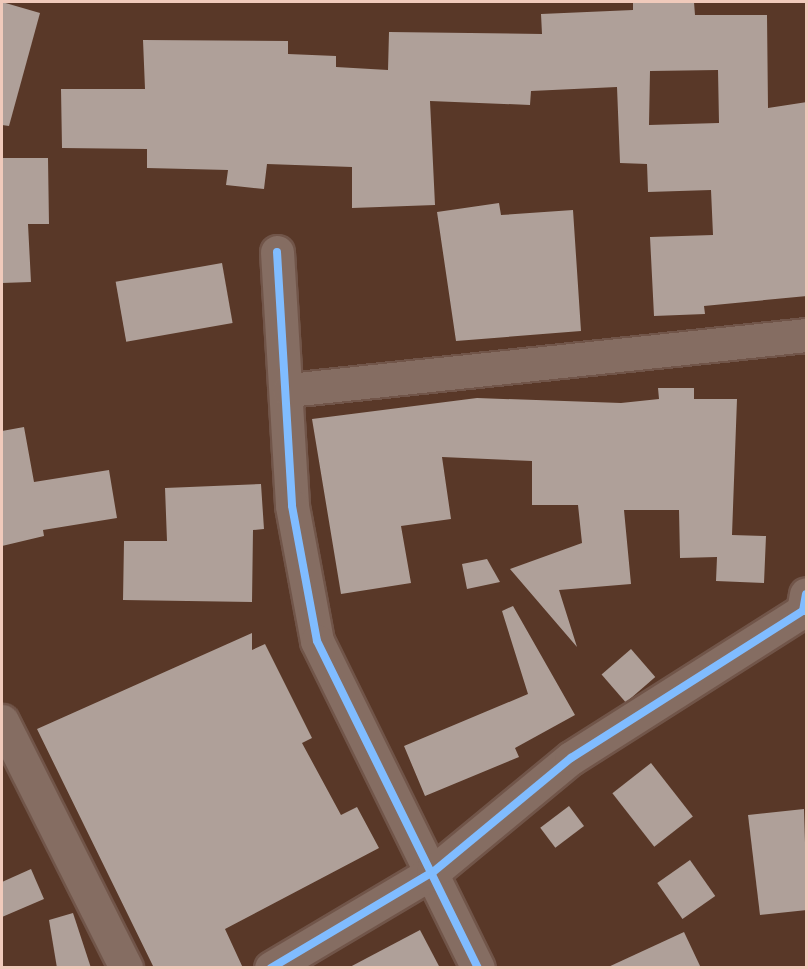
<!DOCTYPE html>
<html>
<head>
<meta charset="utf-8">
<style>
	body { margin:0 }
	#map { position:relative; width:808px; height:969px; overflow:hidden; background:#593828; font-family:"Titillium Web",sans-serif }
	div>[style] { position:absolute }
	.building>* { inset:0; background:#afa099; transform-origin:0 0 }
	.roads { filter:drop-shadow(2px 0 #715549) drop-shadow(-2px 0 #715549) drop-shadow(0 2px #715549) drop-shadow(0 -2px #715549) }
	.street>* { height:33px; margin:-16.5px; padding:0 16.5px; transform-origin:16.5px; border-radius:16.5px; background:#856d62 }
	.cycleway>* { height:8px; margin:-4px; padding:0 4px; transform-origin:4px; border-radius:4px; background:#80bcff }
	span { translate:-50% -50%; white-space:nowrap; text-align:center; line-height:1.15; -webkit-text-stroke:6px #6d3014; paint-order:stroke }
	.frame { position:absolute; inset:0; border:3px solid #f0cabb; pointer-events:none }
</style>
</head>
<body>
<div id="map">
	<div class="building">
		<i style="clip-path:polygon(2px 2px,40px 13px,9px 126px,2px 125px)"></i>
		<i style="clip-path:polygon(evenodd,633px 2px,694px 2px,695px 15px,767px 15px,768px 108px,807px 102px,807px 296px,704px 306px,705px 314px,654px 316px,650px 237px,713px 235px,711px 190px,648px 192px,647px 164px,620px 163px,617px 87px,531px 91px,530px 105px,430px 101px,435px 205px,352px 208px,352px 167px,267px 164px,264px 189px,226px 185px,228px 170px,147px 168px,147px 149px,62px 148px,61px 89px,145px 89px,143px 40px,288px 41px,288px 54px,336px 56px,336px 67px,388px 70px,389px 32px,542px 34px,541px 14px,633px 10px,633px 2px,718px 70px,719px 123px,649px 125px,650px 71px,718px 70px)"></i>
		<i style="clip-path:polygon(2px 158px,48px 158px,49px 224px,28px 224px,31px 282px,2px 283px)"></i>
		<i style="clip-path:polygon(499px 203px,501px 215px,573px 210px,581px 331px,456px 341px,437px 212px)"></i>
		<i style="left:222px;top:263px;width:61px;height:108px;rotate:80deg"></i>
		<i style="clip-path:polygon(658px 388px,694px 388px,694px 399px,737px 399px,732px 535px,766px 536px,764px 583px,716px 581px,717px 557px,680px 558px,679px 510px,624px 510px,631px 584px,559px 590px,577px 647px,510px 569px,582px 543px,578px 505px,532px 505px,532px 461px,442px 457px,451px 519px,401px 526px,411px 583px,341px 594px,312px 419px,477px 398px,621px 403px,659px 399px)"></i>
		<i style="clip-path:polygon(24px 427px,34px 482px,109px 470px,117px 518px,43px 530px,44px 536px,2px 546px,2px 431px)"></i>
		<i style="clip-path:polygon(261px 484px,264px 529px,253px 530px,252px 602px,123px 600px,124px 541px,167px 541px,165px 488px)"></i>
		<i style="clip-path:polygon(487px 559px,500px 582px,467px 589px,462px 564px)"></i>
		<i style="clip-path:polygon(513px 606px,575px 715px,515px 748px,519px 757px,425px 796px,404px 746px,528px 694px,502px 611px)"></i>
		<i style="clip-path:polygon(252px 633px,252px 650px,265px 644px,312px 738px,302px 743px,341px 815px,357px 807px,379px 848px,225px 929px,243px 968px,154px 968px,37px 729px)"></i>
		<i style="left:631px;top:649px;width:37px;height:39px;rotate:49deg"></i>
		<i style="left:651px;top:763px;width:68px;height:49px;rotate:52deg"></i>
		<i style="left:569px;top:806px;width:25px;height:36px;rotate:53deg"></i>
		<i style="clip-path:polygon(804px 809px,807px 910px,760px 915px,748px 815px)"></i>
		<i style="left:690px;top:860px;width:44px;height:40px;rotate:55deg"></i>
		<i style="clip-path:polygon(31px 869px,44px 899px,2px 917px,2px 882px)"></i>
		<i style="clip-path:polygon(73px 913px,91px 968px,57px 968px,49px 920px)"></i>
		<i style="clip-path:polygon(420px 930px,440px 968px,348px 968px)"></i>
		<i style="clip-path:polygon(684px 932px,701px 968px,606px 968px)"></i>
	</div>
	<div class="roads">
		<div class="street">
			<i style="left:277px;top:252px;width:254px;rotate:86.6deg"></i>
			<i style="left:292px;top:506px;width:137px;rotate:79.5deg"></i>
			<i style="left:317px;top:641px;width:364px;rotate:63.8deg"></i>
			<i style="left:289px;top:390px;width:520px;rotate:-6.07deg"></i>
			<i style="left:2px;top:721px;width:276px;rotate:63.3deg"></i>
			<i style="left:271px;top:968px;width:188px;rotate:-30.7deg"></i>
			<i style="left:433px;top:872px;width:179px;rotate:-39.6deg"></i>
			<i style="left:571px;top:758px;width:275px;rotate:-32.4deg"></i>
			<i style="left:803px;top:611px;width:17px;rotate:-80deg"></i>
		</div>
	</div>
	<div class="cycleway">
		<i style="left:277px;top:252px;width:254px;rotate:86.6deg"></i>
		<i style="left:292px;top:506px;width:137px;rotate:79.5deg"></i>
		<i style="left:317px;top:641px;width:364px;rotate:63.8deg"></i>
		<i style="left:271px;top:968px;width:188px;rotate:-30.7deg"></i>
		<i style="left:433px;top:872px;width:179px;rotate:-39.6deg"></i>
		<i style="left:571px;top:758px;width:275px;rotate:-32.4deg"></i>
		<i style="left:803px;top:611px;width:17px;rotate:-80deg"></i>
	</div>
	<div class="frame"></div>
</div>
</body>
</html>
